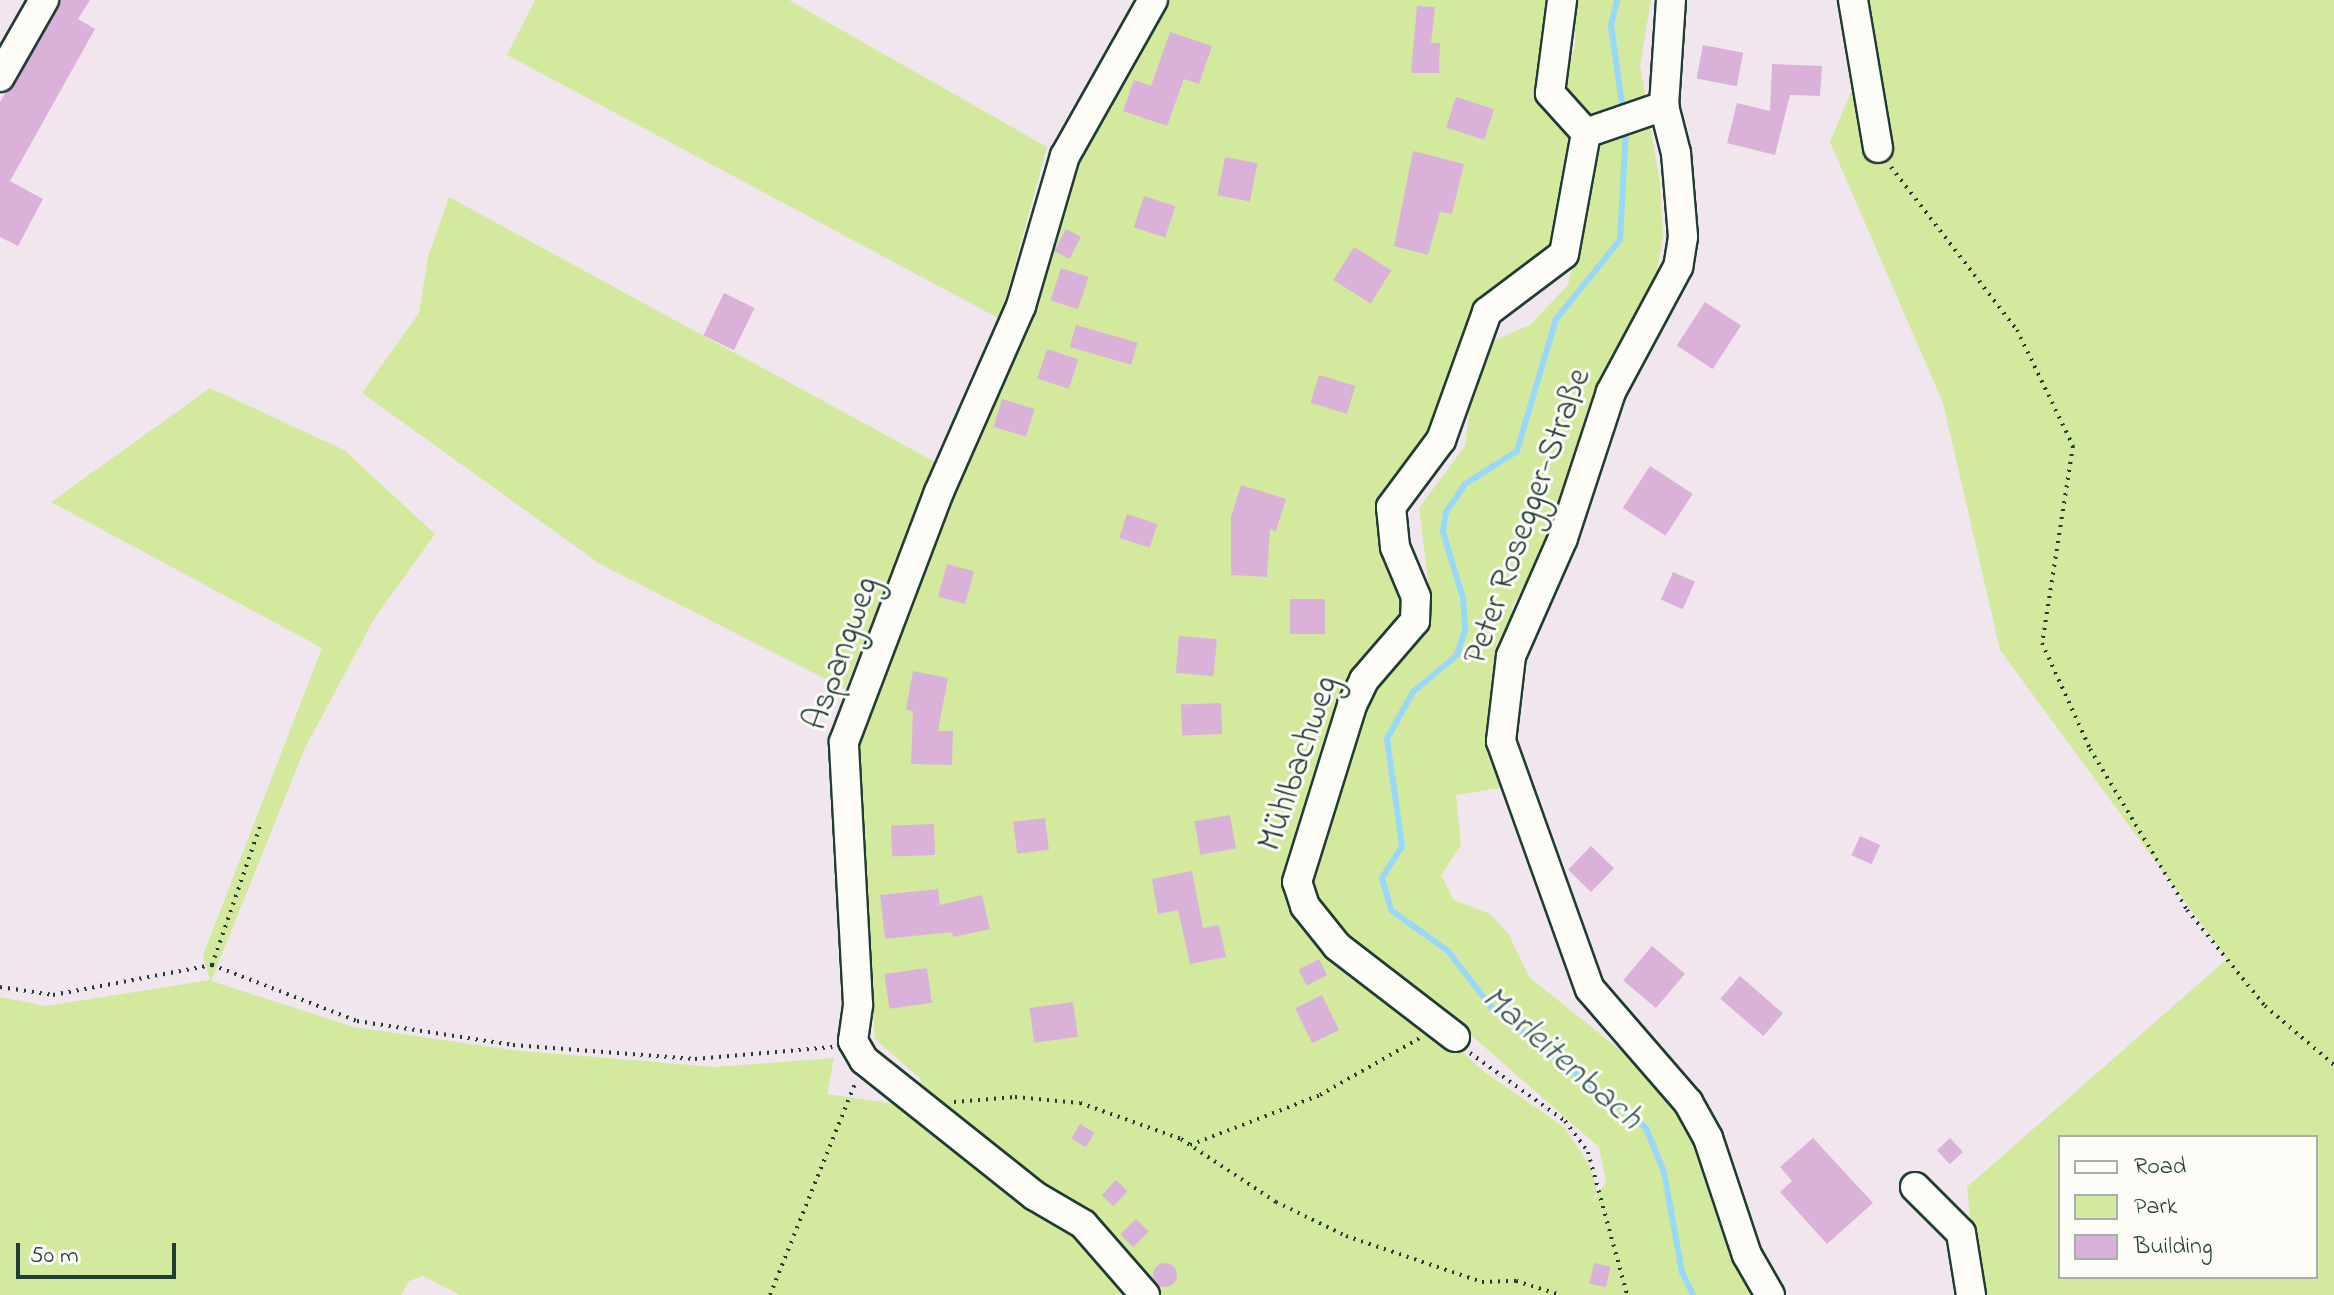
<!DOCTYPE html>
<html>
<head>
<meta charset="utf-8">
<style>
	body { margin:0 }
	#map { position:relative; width:2334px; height:1295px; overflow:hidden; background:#f2e6ee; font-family:"Indie Flower",sans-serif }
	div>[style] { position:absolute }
	.green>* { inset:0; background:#d3e99e }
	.stream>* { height:6px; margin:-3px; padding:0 3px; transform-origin:3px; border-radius:3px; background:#98d9fa }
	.building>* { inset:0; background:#dab2d9; transform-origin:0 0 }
	.round { border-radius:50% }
	.path>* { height:4px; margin-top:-2px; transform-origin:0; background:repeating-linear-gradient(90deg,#1f3d34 0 2px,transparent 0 8px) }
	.roads { filter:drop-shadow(2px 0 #1f3d34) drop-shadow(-2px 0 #1f3d34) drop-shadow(0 2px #1f3d34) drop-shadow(0 -2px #1f3d34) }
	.minor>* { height:28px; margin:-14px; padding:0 14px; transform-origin:14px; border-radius:14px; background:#fdfcf7 }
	span { translate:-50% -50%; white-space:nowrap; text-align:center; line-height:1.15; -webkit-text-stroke:6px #fdfcf7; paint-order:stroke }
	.street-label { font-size:34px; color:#1f3d34 }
	.water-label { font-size:36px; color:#375c5c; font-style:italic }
	.legend { position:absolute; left:2058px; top:1135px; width:260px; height:144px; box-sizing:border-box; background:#fdfcf7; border:2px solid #a4b0a9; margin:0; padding:10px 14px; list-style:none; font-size:24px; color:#1f3d34 }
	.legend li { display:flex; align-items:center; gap:16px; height:40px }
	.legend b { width:40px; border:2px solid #a4b0a9 }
	.scale { position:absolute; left:16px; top:1243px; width:160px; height:36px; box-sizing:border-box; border:4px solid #1f3d34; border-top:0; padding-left:10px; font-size:24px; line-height:28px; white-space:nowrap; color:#1f3d34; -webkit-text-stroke:6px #fdfcf7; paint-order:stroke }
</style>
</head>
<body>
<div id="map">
	<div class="green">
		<i style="clip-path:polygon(535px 0,789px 0,1047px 147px,1000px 319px,507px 55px)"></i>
		<i style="clip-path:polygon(1161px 0,1553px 0,1547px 103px,1573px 143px,1556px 253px,1494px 297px,1435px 435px,1394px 486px,1408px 616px,1338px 699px,1323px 797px,1289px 891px,1483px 1071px,1564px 1127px,1590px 1166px,1597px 1191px,1591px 1204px,1606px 1182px,1599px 1147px,1433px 1002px,1383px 970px,1328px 921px,1311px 888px,1363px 709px,1419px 636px,1431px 605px,1419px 508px,1465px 446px,1471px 399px,1490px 342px,1530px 325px,1568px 285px,1589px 187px,1559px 81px,1575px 47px,1576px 0,1651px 0,1640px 65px,1660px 184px,1663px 236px,1655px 282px,1587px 411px,1541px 558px,1512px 606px,1506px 787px,1456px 795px,1461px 845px,1441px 875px,1454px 900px,1490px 914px,1508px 933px,1529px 977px,1671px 1091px,1779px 1295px,460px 1295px,423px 1276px,409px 1281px,401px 1295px,0 1295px,0 997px,46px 1006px,210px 980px,203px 955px,322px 648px,51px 502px,210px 388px,344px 450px,435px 534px,374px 619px,305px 748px,211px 981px,354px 1027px,512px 1050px,715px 1067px,834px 1058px,827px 1094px,918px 1107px,921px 1079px,875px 1039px,854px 738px,1072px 155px)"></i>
		<i style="clip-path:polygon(evenodd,1865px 0,2334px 0,2334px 1295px,1978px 1295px,1967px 1187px,2227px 959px,2000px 650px,1943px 403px,1830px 142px,1875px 35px,1865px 0,2060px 1137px,2316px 1137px,2316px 1277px,2060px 1277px,2060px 1137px)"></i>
		<i style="clip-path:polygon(449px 197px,937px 463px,845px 689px,600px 564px,362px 393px,419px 313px,428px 257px)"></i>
	</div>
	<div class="stream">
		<i style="left:1617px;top:0;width:27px;rotate:103deg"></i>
		<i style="left:1611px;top:26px;width:85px;rotate:81.9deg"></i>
		<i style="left:1626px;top:129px;width:111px;rotate:93.1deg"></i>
		<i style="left:1620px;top:240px;width:102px;rotate:129deg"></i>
		<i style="left:1556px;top:319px;width:138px;rotate:106.5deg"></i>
		<i style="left:1517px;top:451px;width:62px;rotate:147.6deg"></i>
		<i style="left:1465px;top:484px;width:34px;rotate:124deg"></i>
		<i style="left:1446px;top:512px;width:20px;rotate:99deg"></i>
		<i style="left:1443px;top:532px;width:69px;rotate:73.1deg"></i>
		<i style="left:1463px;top:598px;width:32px;rotate:86deg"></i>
		<i style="left:1465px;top:630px;width:26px;rotate:108deg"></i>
		<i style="left:1457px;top:655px;width:57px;rotate:139.9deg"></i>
		<i style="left:1413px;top:692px;width:54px;rotate:119deg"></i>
		<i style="left:1387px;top:739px;width:108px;rotate:82deg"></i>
		<i style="left:1402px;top:846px;width:38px;rotate:122deg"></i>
		<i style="left:1382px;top:878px;width:33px;rotate:74deg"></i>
		<i style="left:1391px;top:910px;width:70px;rotate:35.7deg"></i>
		<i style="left:1448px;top:951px;width:72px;rotate:52.3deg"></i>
		<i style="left:1492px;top:1008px;width:195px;rotate:37.9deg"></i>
		<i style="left:1646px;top:1128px;width:48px;rotate:67.8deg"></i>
		<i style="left:1664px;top:1172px;width:102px;rotate:79.8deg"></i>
		<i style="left:1682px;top:1272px;width:25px;rotate:64deg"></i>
	</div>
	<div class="building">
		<i style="clip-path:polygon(61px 0,90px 0,78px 19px,95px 29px,10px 181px,43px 199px,18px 246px,0 237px,0 102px)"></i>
		<i style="clip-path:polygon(1417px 6px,1435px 7px,1431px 43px,1440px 43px,1439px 73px,1411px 73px)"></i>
		<i style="clip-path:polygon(1170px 32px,1212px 46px,1199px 84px,1184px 79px,1167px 126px,1123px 111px,1134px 80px,1151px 86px)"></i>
		<i style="left:1703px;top:45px;width:41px;height:34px;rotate:11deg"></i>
		<i style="clip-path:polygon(1772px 64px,1822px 66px,1820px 96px,1790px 95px,1775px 155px,1727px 143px,1737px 103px,1770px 111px)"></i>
		<i style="left:1456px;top:97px;width:40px;height:32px;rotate:18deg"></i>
		<i style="clip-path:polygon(1413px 151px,1464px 164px,1452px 214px,1440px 212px,1428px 255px,1394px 246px)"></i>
		<i style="left:1225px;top:157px;width:33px;height:39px;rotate:11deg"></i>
		<i style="left:1144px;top:196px;width:33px;height:33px;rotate:18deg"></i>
		<i style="left:1066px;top:229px;width:17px;height:25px;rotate:28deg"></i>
		<i style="left:1354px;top:247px;width:44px;height:39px;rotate:32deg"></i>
		<i style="left:1061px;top:268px;width:29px;height:34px;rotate:18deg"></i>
		<i style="left:724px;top:293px;width:34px;height:47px;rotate:26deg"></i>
		<i style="left:1705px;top:302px;width:43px;height:52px;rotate:33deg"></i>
		<i style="left:1076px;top:325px;width:64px;height:23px;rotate:16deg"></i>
		<i style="left:1047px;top:349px;width:33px;height:31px;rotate:18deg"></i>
		<i style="left:1319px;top:375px;width:38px;height:29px;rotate:17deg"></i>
		<i style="left:1002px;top:399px;width:34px;height:29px;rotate:17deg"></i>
		<i style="left:1650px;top:466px;width:51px;height:50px;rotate:33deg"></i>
		<i style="clip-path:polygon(1241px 485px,1286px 499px,1276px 531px,1270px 529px,1267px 577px,1231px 575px,1231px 517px)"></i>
		<i style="left:1127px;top:514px;width:32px;height:25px;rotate:18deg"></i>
		<i style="left:947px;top:564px;width:28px;height:34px;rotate:15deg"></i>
		<i style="left:1673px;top:572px;width:24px;height:30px;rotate:24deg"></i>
		<i style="left:1325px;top:599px;width:35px;height:35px;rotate:90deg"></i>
		<i style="left:1179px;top:636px;width:38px;height:37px;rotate:5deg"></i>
		<i style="clip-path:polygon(913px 671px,948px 678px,938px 731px,953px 731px,952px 765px,911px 764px,913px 711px,906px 710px)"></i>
		<i style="left:1221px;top:703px;width:31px;height:40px;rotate:88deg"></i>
		<i style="left:1230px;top:815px;width:34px;height:36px;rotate:80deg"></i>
		<i style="left:1045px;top:818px;width:32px;height:32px;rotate:83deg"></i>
		<i style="left:934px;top:824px;width:31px;height:43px;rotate:88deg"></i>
		<i style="left:1860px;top:836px;width:22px;height:21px;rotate:24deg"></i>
		<i style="left:1591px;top:846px;width:32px;height:33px;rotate:44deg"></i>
		<i style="clip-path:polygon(1192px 871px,1203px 928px,1219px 925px,1226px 957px,1190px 964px,1178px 910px,1158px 914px,1152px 879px)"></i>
		<i style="clip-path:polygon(938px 889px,940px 905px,982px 895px,990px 929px,953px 937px,952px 932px,885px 939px,880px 895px)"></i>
		<i style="left:1652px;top:946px;width:43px;height:45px;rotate:40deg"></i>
		<i style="left:1319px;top:959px;width:18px;height:23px;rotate:63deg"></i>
		<i style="left:927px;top:968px;width:35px;height:43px;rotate:82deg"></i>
		<i style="left:1740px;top:976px;width:57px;height:30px;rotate:41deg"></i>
		<i style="left:1322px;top:995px;width:39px;height:30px;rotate:64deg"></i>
		<i style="left:1073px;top:1002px;width:35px;height:44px;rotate:82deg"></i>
		<i style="left:1080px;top:1124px;width:17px;height:17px;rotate:31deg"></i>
		<i style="clip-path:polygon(1813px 1138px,1873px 1203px,1827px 1244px,1780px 1192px,1792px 1181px,1780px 1167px)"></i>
		<i style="left:1950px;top:1138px;width:19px;height:18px;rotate:47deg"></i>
		<i style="left:1116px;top:1180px;width:16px;height:21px;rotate:43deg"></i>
		<i style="left:1136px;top:1219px;width:18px;height:22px;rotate:45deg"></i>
		<i style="left:1594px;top:1263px;width:17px;height:21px;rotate:13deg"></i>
		<i class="round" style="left:1153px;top:1263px;width:24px;height:24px"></i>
	</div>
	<div class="path">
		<i style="left:1891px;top:167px;width:206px;rotate:52.3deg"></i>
		<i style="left:2017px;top:330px;width:129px;rotate:64.2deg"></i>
		<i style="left:2073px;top:446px;width:199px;rotate:98.9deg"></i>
		<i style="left:2042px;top:643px;width:116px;rotate:65.6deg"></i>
		<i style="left:2090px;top:749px;width:188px;rotate:58.9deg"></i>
		<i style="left:2187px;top:910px;width:124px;rotate:50.9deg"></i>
		<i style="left:2265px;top:1006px;width:91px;rotate:40.5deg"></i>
		<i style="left:212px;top:965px;width:155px;rotate:21.1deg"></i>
		<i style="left:357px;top:1021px;width:158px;rotate:8.7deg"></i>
		<i style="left:513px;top:1045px;width:183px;rotate:4.4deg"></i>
		<i style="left:695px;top:1059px;width:138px;rotate:-5deg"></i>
		<i style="left:212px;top:965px;width:147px;rotate:-70.9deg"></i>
		<i style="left:0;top:987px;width:54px;rotate:8.6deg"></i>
		<i style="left:53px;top:995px;width:162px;rotate:-10.7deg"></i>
		<i style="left:1470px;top:1053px;width:117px;rotate:35.6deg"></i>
		<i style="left:1565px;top:1121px;width:39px;rotate:53deg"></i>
		<i style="left:1588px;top:1152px;width:148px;rotate:74.7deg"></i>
		<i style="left:954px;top:1102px;width:61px;rotate:-4.7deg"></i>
		<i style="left:1015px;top:1097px;width:65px;rotate:5.3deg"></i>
		<i style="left:1080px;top:1103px;width:107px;rotate:19.6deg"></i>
		<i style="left:1181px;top:1139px;width:114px;rotate:33.6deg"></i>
		<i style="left:1276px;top:1202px;width:78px;rotate:25.9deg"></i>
		<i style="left:1346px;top:1236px;width:144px;rotate:18.7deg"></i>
		<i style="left:1482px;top:1282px;width:34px;rotate:-2deg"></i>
		<i style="left:1516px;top:1281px;width:47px;rotate:17.3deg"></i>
		<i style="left:1190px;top:1145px;width:139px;rotate:-21deg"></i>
		<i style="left:1320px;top:1095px;width:115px;rotate:-29.7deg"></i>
		<i style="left:770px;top:1295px;width:231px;rotate:-68.1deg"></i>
	</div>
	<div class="roads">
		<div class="minor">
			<i style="left:1671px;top:0;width:106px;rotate:93.8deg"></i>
			<i style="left:1664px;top:106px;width:49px;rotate:75.7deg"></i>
			<i style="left:1676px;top:153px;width:84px;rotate:85.2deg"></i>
			<i style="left:1683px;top:237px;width:30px;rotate:99deg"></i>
			<i style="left:1678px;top:267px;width:142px;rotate:118.2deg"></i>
			<i style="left:1611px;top:392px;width:154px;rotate:108.2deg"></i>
			<i style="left:1563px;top:538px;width:129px;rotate:113.8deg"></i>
			<i style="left:1511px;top:656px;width:86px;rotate:96.7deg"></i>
			<i style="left:1501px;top:741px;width:263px;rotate:70.3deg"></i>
			<i style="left:1590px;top:989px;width:150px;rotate:49.1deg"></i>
			<i style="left:1688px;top:1102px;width:41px;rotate:60.9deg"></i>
			<i style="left:1708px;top:1138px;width:123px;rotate:71.6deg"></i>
			<i style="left:1747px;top:1255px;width:46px;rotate:60.1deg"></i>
			<i style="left:1853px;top:0;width:150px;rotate:80.4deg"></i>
			<i style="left:0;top:77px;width:89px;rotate:-60.3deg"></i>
			<i style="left:1586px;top:133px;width:83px;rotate:-19.1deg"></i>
			<i style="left:1455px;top:1037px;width:149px;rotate:-142.4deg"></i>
			<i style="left:1337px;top:946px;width:51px;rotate:-128.7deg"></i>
			<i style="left:1305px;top:906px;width:25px;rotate:-108deg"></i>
			<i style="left:1297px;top:882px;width:185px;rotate:-72.7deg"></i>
			<i style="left:1352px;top:705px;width:28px;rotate:-64deg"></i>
			<i style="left:1364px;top:680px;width:78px;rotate:-49.2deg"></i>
			<i style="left:1415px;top:621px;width:24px;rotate:-88deg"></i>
			<i style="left:1416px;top:597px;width:54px;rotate:-112.8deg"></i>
			<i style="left:1395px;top:547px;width:40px;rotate:-95.7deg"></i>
			<i style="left:1391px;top:507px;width:84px;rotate:-53.3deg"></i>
			<i style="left:1441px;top:440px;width:136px;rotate:-70.2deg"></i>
			<i style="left:1487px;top:312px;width:96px;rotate:-37deg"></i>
			<i style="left:1564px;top:254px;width:123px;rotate:-79.7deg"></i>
			<i style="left:1586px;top:133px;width:54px;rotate:-132deg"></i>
			<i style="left:1550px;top:93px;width:94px;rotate:-82.6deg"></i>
			<i style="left:1915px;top:1187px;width:65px;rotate:45deg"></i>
			<i style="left:1961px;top:1233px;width:63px;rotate:80.8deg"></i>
			<i style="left:1145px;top:1295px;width:94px;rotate:-131.1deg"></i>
			<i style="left:1083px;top:1224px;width:56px;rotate:-149.7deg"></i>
			<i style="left:1035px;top:1196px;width:218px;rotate:-141.5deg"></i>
			<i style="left:864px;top:1060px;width:22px;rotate:-120deg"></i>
			<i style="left:853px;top:1041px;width:37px;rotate:-82deg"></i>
			<i style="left:858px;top:1004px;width:262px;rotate:-93.1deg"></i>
			<i style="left:844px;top:742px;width:267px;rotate:-69.2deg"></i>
			<i style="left:939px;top:492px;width:203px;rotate:-66.2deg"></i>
			<i style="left:1021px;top:306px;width:156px;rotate:-73.7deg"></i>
			<i style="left:1065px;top:156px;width:179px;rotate:-60.6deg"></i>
		</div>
	</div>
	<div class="street-label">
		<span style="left:1529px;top:517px;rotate:-70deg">Peter Rosegger-Straße</span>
		<span style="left:843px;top:654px;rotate:-70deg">Aspangweg</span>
		<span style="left:1300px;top:764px;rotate:-71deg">Mühlbachweg</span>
	</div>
	<div class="water-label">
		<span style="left:1561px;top:1059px;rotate:41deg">Marleitenbach</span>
	</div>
	<ul class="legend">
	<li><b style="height:10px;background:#fdfcf7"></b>Road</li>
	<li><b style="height:22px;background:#d3e99e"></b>Park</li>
	<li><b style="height:22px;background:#dab2d9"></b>Building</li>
	</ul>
	<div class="scale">50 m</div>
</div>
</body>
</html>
